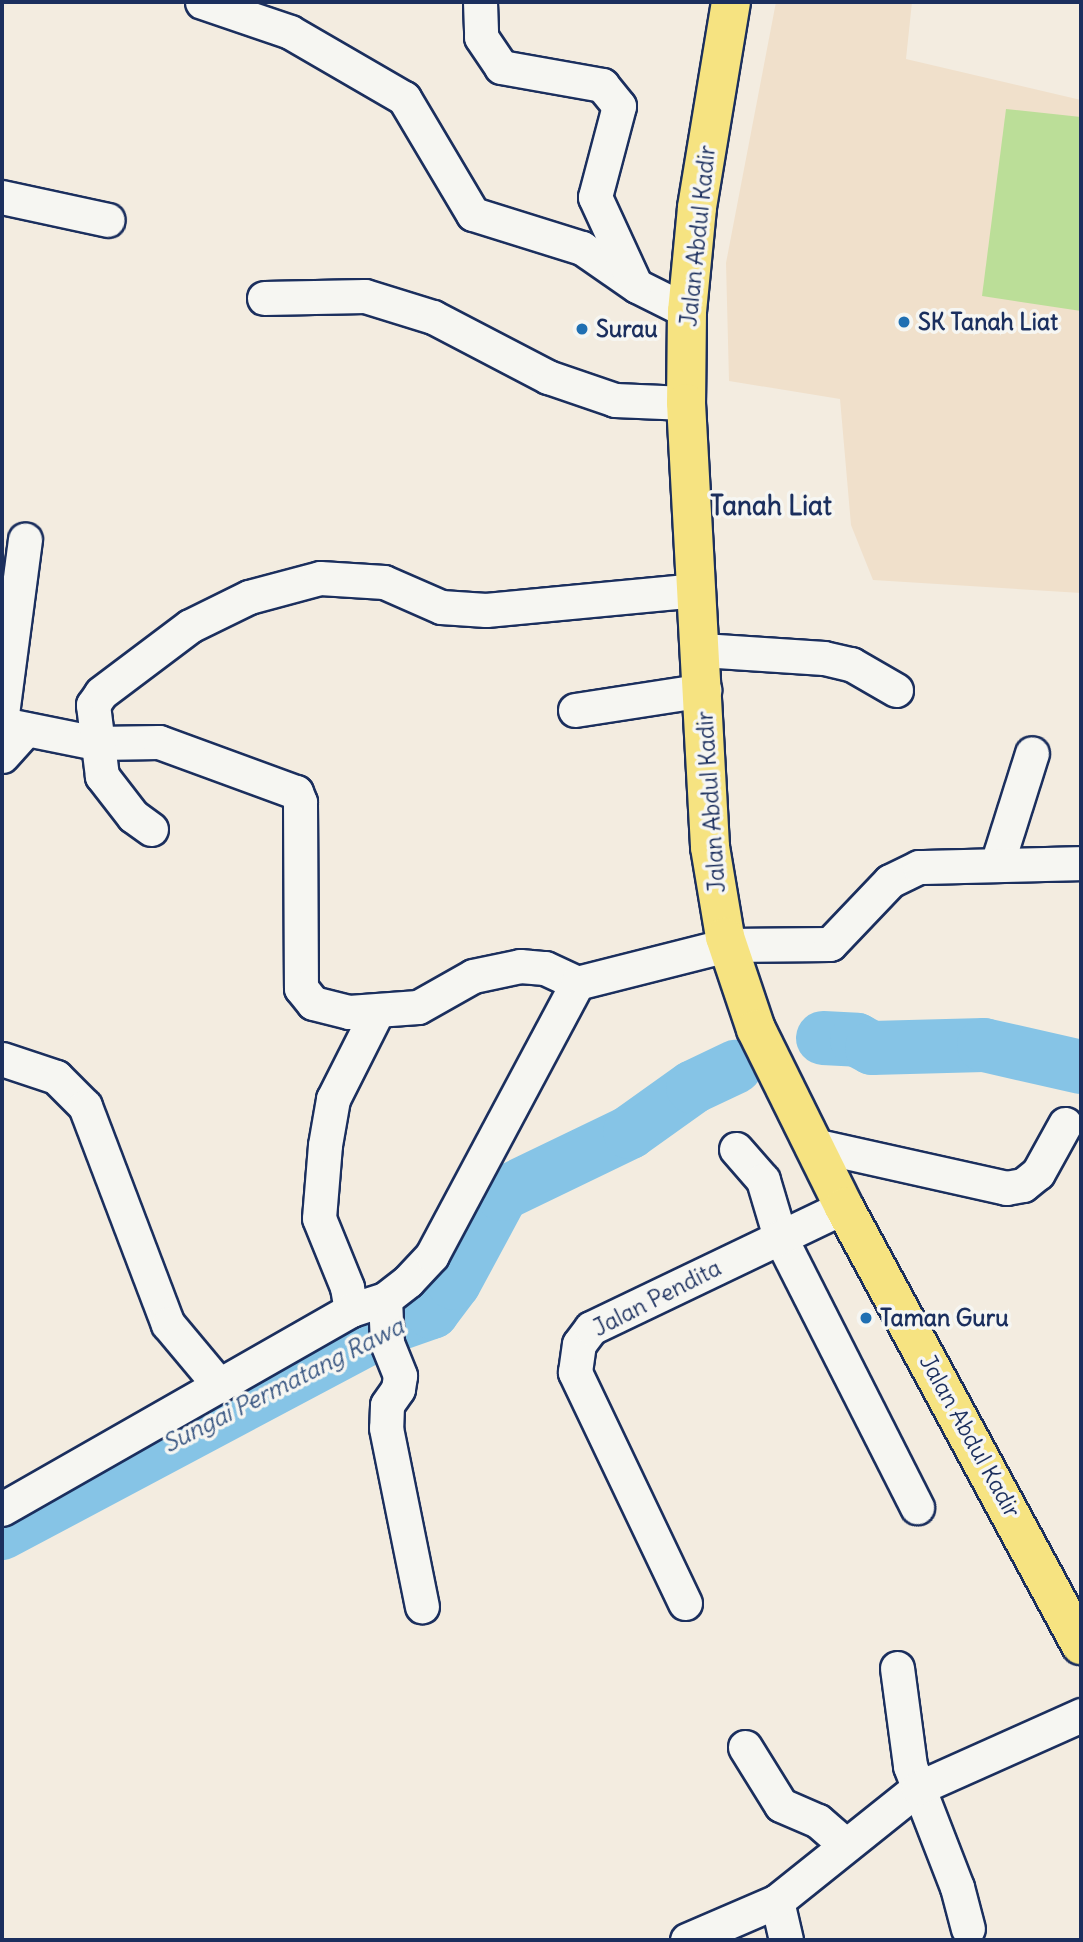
<!DOCTYPE html>
<html>
<head>
<meta charset="utf-8">
<style>
	body { margin:0 }
	#map { position:relative; width:1083px; height:1942px; overflow:hidden; background:#f3ece0; font-family:Delius,sans-serif }
	div>[style] { position:absolute }
	.built>* { inset:0; background:#f0e0cb }
	.green>* { inset:0; background:#bbde98 }
	.river>* { height:54px; margin:-27px; padding:0 27px; transform-origin:27px; border-radius:27px; background:#86c4e6 }
	.roads { filter:drop-shadow(2px 0 #1b2f5e) drop-shadow(-2px 0 #1b2f5e) drop-shadow(0 2px #1b2f5e) drop-shadow(0 -2px #1b2f5e) }
	.minor>* { height:33px; margin:-16.5px; padding:0 16.5px; transform-origin:16.5px; border-radius:16.5px; background:#f6f6f2 }
	.major>* { height:38px; margin:-19px; padding:0 19px; transform-origin:19px; border-radius:19px; background:#f6e381 }
	.dots>* { width:19px; height:19px; translate:-50% -50%; box-sizing:border-box; border:4px solid #f6f6f2; border-radius:50% }
	span { translate:-50% -50%; white-space:nowrap; text-align:center; line-height:1.15; -webkit-text-stroke:7px #f6f6f2; paint-order:stroke }
	.street-label { font-size:23px; color:#1b2f5e }
	.poi-label { font-size:23px; color:#1b2f5e; font-weight:700 }
	.left { translate:0 -50%; text-align:left }
	.water-label { font-size:24px; color:#365480; font-style:italic }
	.quarter-label { font-size:26px; color:#1b2f5e; font-weight:700 }
	.frame { position:absolute; inset:0; border:4px solid #1b2f5e; pointer-events:none }
</style>
</head>
<body>
<div id="map">
	<div class="built">
		<i style="clip-path:polygon(776px 2px,912px 2px,906px 59px,1081px 100px,1081px 593px,873px 580px,851px 525px,840px 399px,729px 381px,726px 263px)"></i>
	</div>
	<div class="green">
		<i style="clip-path:polygon(1006px 109px,1081px 117px,1081px 311px,982px 296px)"></i>
	</div>
	<div class="river">
		<i style="left:823px;top:1038px;width:34px;rotate:3deg"></i>
		<i style="left:857px;top:1040px;width:17px;rotate:28deg"></i>
		<i style="left:872px;top:1048px;width:112px;rotate:-1.5deg"></i>
		<i style="left:984px;top:1045px;width:99px;rotate:12.8deg"></i>
		<i style="left:2px;top:1533px;width:438px;rotate:-28deg"></i>
		<i style="left:389px;top:1327px;width:46px;rotate:-19.2deg"></i>
		<i style="left:432px;top:1312px;width:36px;rotate:-53deg"></i>
		<i style="left:454px;top:1283px;width:101px;rotate:-61.7deg"></i>
		<i style="left:502px;top:1194px;width:142px;rotate:-25.8deg"></i>
		<i style="left:630px;top:1132px;width:77px;rotate:-35.5deg"></i>
		<i style="left:693px;top:1087px;width:47px;rotate:-25.5deg"></i>
	</div>
	<div class="roads">
		<div class="minor">
			<i style="left:202px;top:2px;width:93px;rotate:18.8deg"></i>
			<i style="left:290px;top:32px;width:132px;rotate:30.1deg"></i>
			<i style="left:404px;top:98px;width:135px;rotate:59.3deg"></i>
			<i style="left:473px;top:214px;width:114px;rotate:17.3deg"></i>
			<i style="left:582px;top:248px;width:67px;rotate:34.6deg"></i>
			<i style="left:637px;top:286px;width:56px;rotate:26.6deg"></i>
			<i style="left:480px;top:2px;width:35px;rotate:88deg"></i>
			<i style="left:481px;top:37px;width:36px;rotate:56deg"></i>
			<i style="left:501px;top:67px;width:103px;rotate:10.1deg"></i>
			<i style="left:602px;top:85px;width:27px;rotate:51deg"></i>
			<i style="left:619px;top:106px;width:94px;rotate:104.8deg"></i>
			<i style="left:595px;top:197px;width:96px;rotate:65.3deg"></i>
			<i style="left:2px;top:197px;width:108px;rotate:12.2deg"></i>
			<i style="left:264px;top:298px;width:101px;rotate:-1.1deg"></i>
			<i style="left:365px;top:296px;width:71px;rotate:17.2deg"></i>
			<i style="left:433px;top:317px;width:130px;rotate:27.6deg"></i>
			<i style="left:548px;top:377px;width:71px;rotate:18.9deg"></i>
			<i style="left:615px;top:400px;width:71px;rotate:2.4deg"></i>
			<i style="left:702px;top:650px;width:122px;rotate:3.8deg"></i>
			<i style="left:824px;top:658px;width:28px;rotate:13deg"></i>
			<i style="left:851px;top:664px;width:52px;rotate:30deg"></i>
			<i style="left:575px;top:710px;width:131px;rotate:-8.8deg"></i>
			<i style="left:2px;top:714px;width:176px;rotate:-82.5deg"></i>
			<i style="left:2px;top:724px;width:96px;rotate:11.4deg"></i>
			<i style="left:96px;top:743px;width:63px;rotate:-0.9deg"></i>
			<i style="left:159px;top:742px;width:146px;rotate:20.1deg"></i>
			<i style="left:296px;top:792px;width:11px;rotate:68deg"></i>
			<i style="left:300px;top:802px;width:186px;rotate:89.7deg"></i>
			<i style="left:301px;top:988px;width:19px;rotate:51deg"></i>
			<i style="left:313px;top:1003px;width:37px;rotate:14deg"></i>
			<i style="left:349px;top:1012px;width:69px;rotate:-4.1deg"></i>
			<i style="left:418px;top:1007px;width:63px;rotate:-29.4deg"></i>
			<i style="left:473px;top:976px;width:48px;rotate:-12deg"></i>
			<i style="left:520px;top:966px;width:25px;rotate:5deg"></i>
			<i style="left:545px;top:968px;width:35px;rotate:25deg"></i>
			<i style="left:2px;top:756px;width:36px;rotate:-48deg"></i>
			<i style="left:151px;top:829px;width:22px;rotate:-144deg"></i>
			<i style="left:133px;top:816px;width:51px;rotate:-127.8deg"></i>
			<i style="left:102px;top:776px;width:72px;rotate:-97.2deg"></i>
			<i style="left:93px;top:705px;width:14px;rotate:-56deg"></i>
			<i style="left:101px;top:693px;width:111px;rotate:-37deg"></i>
			<i style="left:190px;top:626px;width:66px;rotate:-26.2deg"></i>
			<i style="left:249px;top:597px;width:73px;rotate:-15deg"></i>
			<i style="left:320px;top:578px;width:64px;rotate:3.6deg"></i>
			<i style="left:384px;top:582px;width:62px;rotate:23.7deg"></i>
			<i style="left:441px;top:607px;width:45px;rotate:3.8deg"></i>
			<i style="left:486px;top:610px;width:212px;rotate:-5.4deg"></i>
			<i style="left:997px;top:864px;width:116px;rotate:-72.5deg"></i>
			<i style="left:2px;top:1059px;width:57px;rotate:18.4deg"></i>
			<i style="left:56px;top:1077px;width:41px;rotate:45deg"></i>
			<i style="left:85px;top:1106px;width:233px;rotate:69.2deg"></i>
			<i style="left:168px;top:1324px;width:80px;rotate:50.1deg"></i>
			<i style="left:814px;top:1145px;width:197px;rotate:12.6deg"></i>
			<i style="left:1006px;top:1188px;width:17px;rotate:-10deg"></i>
			<i style="left:1023px;top:1185px;width:19px;rotate:-39deg"></i>
			<i style="left:1038px;top:1173px;width:56px;rotate:-61.1deg"></i>
			<i style="left:736px;top:1149px;width:41px;rotate:48.9deg"></i>
			<i style="left:763px;top:1180px;width:59px;rotate:73.4deg"></i>
			<i style="left:780px;top:1237px;width:303px;rotate:63.1deg"></i>
			<i style="left:385px;top:1299px;width:44px;rotate:87.4deg"></i>
			<i style="left:387px;top:1343px;width:35px;rotate:68deg"></i>
			<i style="left:400px;top:1376px;width:13px;rotate:99deg"></i>
			<i style="left:398px;top:1389px;width:19px;rotate:125deg"></i>
			<i style="left:387px;top:1405px;width:23px;rotate:92deg"></i>
			<i style="left:386px;top:1428px;width:182px;rotate:78.6deg"></i>
			<i style="left:351px;top:1310px;width:23px;rotate:-100deg"></i>
			<i style="left:347px;top:1287px;width:74px;rotate:-112.1deg"></i>
			<i style="left:319px;top:1218px;width:73px;rotate:-85.3deg"></i>
			<i style="left:325px;top:1145px;width:47px;rotate:-80.1deg"></i>
			<i style="left:333px;top:1099px;width:97px;rotate:-63.2deg"></i>
			<i style="left:2px;top:1509px;width:402px;rotate:-29.7deg"></i>
			<i style="left:351px;top:1310px;width:36px;rotate:-18deg"></i>
			<i style="left:385px;top:1299px;width:29px;rotate:-38deg"></i>
			<i style="left:408px;top:1281px;width:35px;rotate:-47deg"></i>
			<i style="left:432px;top:1255px;width:308px;rotate:-61.9deg"></i>
			<i style="left:577px;top:983px;width:155px;rotate:-14.2deg"></i>
			<i style="left:727px;top:945px;width:103px;rotate:-0.6deg"></i>
			<i style="left:830px;top:944px;width:87px;rotate:-46.4deg"></i>
			<i style="left:890px;top:881px;width:32px;rotate:-26deg"></i>
			<i style="left:919px;top:867px;width:162px;rotate:-1.4deg"></i>
			<i style="left:685px;top:1603px;width:256px;rotate:-115.5deg"></i>
			<i style="left:575px;top:1372px;width:28px;rotate:-82deg"></i>
			<i style="left:579px;top:1344px;width:20px;rotate:-53deg"></i>
			<i style="left:591px;top:1328px;width:280px;rotate:-25.6deg"></i>
			<i style="left:897px;top:1668px;width:99px;rotate:82.4deg"></i>
			<i style="left:910px;top:1766px;width:130px;rotate:68.8deg"></i>
			<i style="left:957px;top:1887px;width:43px;rotate:75.3deg"></i>
			<i style="left:745px;top:1747px;width:68px;rotate:58.2deg"></i>
			<i style="left:781px;top:1805px;width:40px;rotate:23.4deg"></i>
			<i style="left:818px;top:1821px;width:35px;rotate:41deg"></i>
			<i style="left:777px;top:1901px;width:40px;rotate:77deg"></i>
			<i style="left:687px;top:1940px;width:98px;rotate:-23.4deg"></i>
			<i style="left:777px;top:1901px;width:181px;rotate:-38.7deg"></i>
			<i style="left:918px;top:1788px;width:179px;rotate:-24.1deg"></i>
		</div>
		<div class="major">
			<i style="left:731px;top:2px;width:209px;rotate:99.4deg"></i>
			<i style="left:697px;top:208px;width:103px;rotate:95.5deg"></i>
			<i style="left:687px;top:311px;width:92px;rotate:90.6deg"></i>
			<i style="left:686px;top:403px;width:445px;rotate:86.9deg"></i>
			<i style="left:710px;top:847px;width:91px;rotate:80.5deg"></i>
			<i style="left:725px;top:937px;width:97px;rotate:71.4deg"></i>
			<i style="left:756px;top:1029px;width:199px;rotate:63.7deg"></i>
			<i style="left:844px;top:1207px;width:498px;rotate:61.6deg"></i>
		</div>
	</div>
	<div class="dots">
		<i style="left:904px;top:322px;background:#1f6fb2"></i>
		<i style="left:582px;top:329px;background:#1f6fb2"></i>
		<i style="left:866px;top:1318px;background:#1f6fb2"></i>
	</div>
	<div class="street-label">
		<span style="left:698px;top:236px;rotate:-84deg">Jalan Abdul Kadir</span>
		<span style="left:711px;top:802px;rotate:-94deg">Jalan Abdul Kadir</span>
		<span style="left:657px;top:1298px;rotate:-27deg">Jalan Pendita</span>
		<span style="left:970px;top:1436px;rotate:61deg">Jalan Abdul Kadir</span>
	</div>
	<div class="poi-label">
		<span class="left" style="left:918px;top:322px">SK Tanah Liat</span>
		<span class="left" style="left:596px;top:329px">Surau</span>
		<span class="left" style="left:880px;top:1318px">Taman Guru</span>
	</div>
	<div class="water-label">
		<span style="left:283px;top:1385px;rotate:-27deg">Sungai Permatang Rawa</span>
	</div>
	<div class="quarter-label">
		<span style="left:771px;top:506px">Tanah Liat</span>
	</div>
	<div class="frame"></div>
</div>
</body>
</html>
